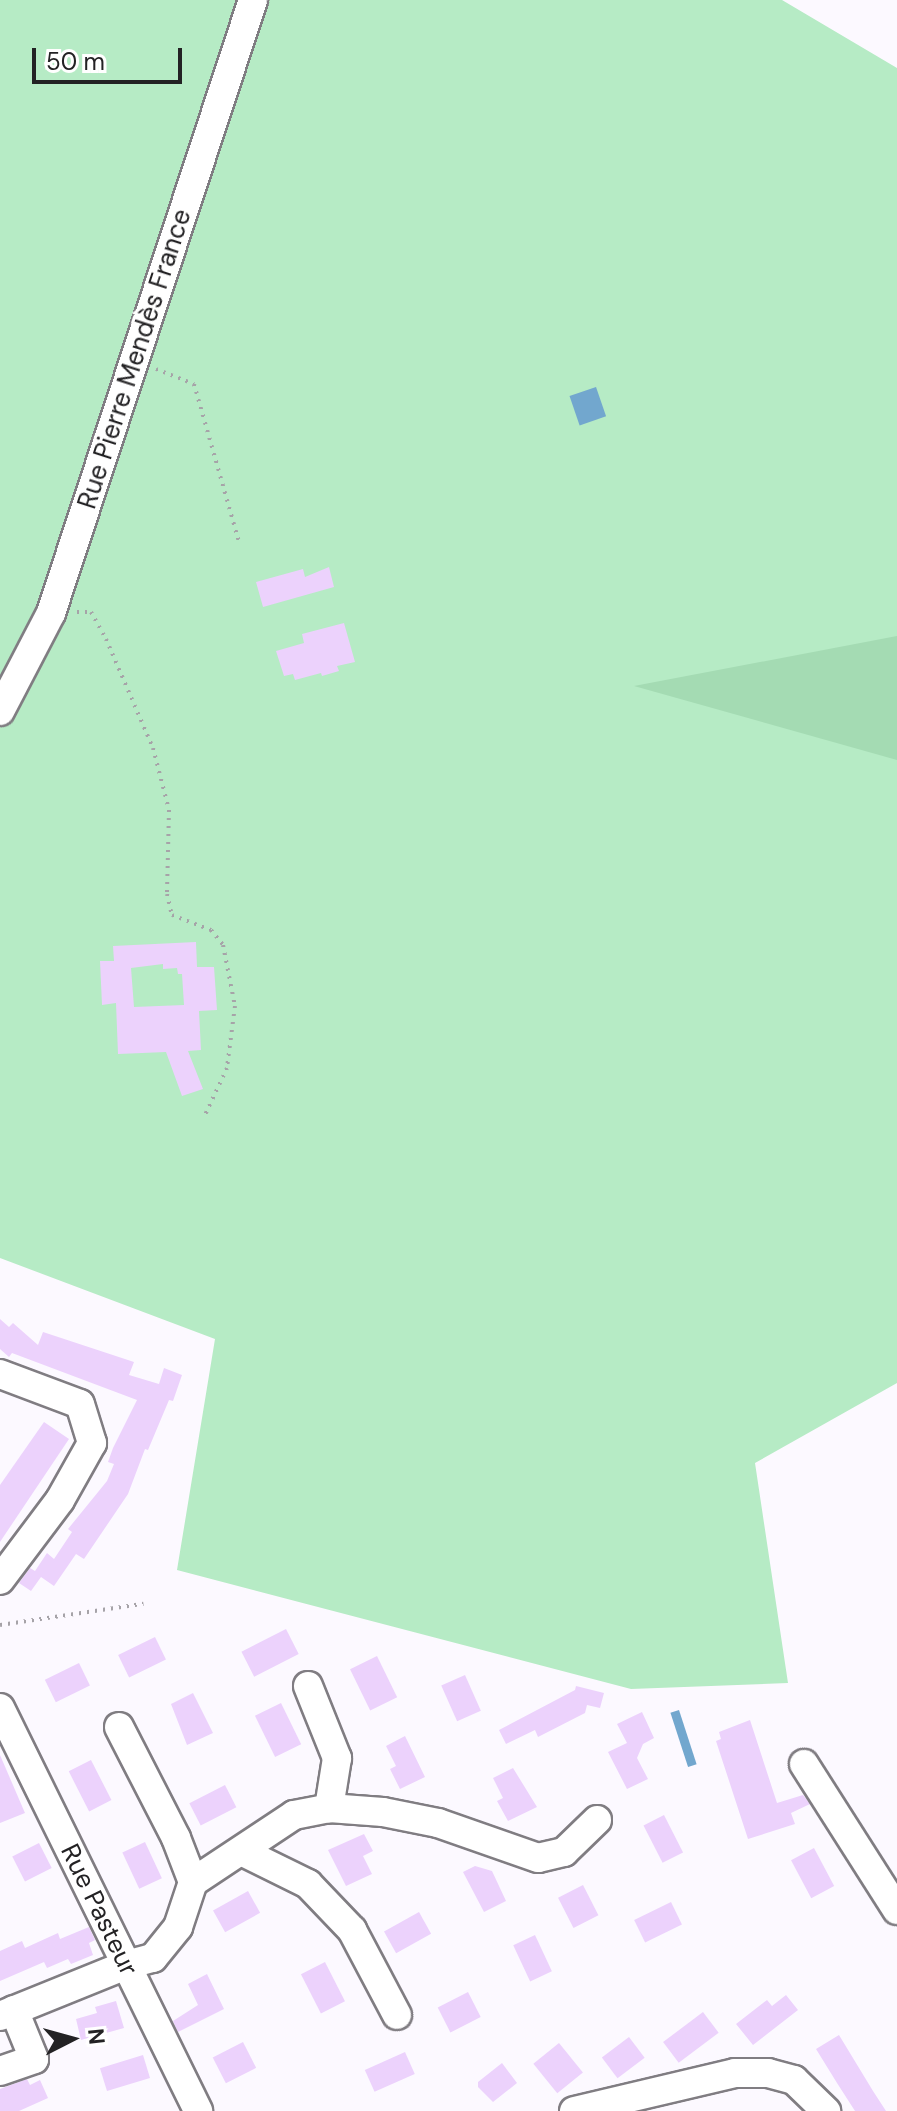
<!DOCTYPE html>
<html>
<head>
<meta charset="utf-8">
<style>
	body { margin:0 }
	#map { position:relative; width:897px; height:2111px; overflow:hidden; background:#fcf9ff; font-family:"DM Sans",sans-serif }
	div>[style] { position:absolute }
	.green>* { inset:0; background:#b6ebc5 }
	.forest>* { inset:0; background:#a4dbb3 }
	.water>* { inset:0; background:#72a7ce; transform-origin:0 0 }
	.building>* { inset:0; background:#ecd2fc; transform-origin:0 0 }
	.path>* { height:4px; margin-top:-2px; transform-origin:0; background:repeating-linear-gradient(90deg,#a6a3a8 0 2px,transparent 0 8px) }
	.roads { filter:drop-shadow(2px 0 #807d82) drop-shadow(-2px 0 #807d82) drop-shadow(0 2px #807d82) drop-shadow(0 -2px #807d82) }
	.minor>* { height:28px; margin:-14px; padding:0 14px; transform-origin:14px; border-radius:14px; background:#fff }
	span { translate:-50% -50%; white-space:nowrap; text-align:center; line-height:1.15; -webkit-text-stroke:6px #fff; paint-order:stroke }
	.street-label { font-size:26px; color:#232224 }
	.north { position:absolute; left:32px; top:1999px; width:80px; height:80px; -webkit-text-stroke:6px #fff; paint-order:stroke; rotate:84deg; font-size:22px; font-weight:700; line-height:32px; text-align:center; color:#232224 }
	.north::after { content:''; display:block; margin:auto; width:28px; height:36px; background:#232224; clip-path:polygon(50% 0,100% 100%,50% 72%,0 100%) }
	.scale { position:absolute; left:32px; top:48px; width:150px; height:36px; box-sizing:border-box; border:4px solid #232224; border-top:0; padding-left:10px; font-size:24px; line-height:28px; white-space:nowrap; color:#232224; -webkit-text-stroke:6px #fff; paint-order:stroke }
</style>
</head>
<body>
<div id="map">
	<div class="green">
		<i style="clip-path:polygon(0 0,782px 0,897px 68px,897px 1383px,755px 1463px,788px 1683px,631px 1689px,177px 1570px,215px 1339px,0 1258px)"></i>
	</div>
	<div class="forest">
		<i style="clip-path:polygon(897px 636px,897px 760px,634px 686px)"></i>
	</div>
	<div class="water">
		<i style="left:596px;top:387px;width:31px;height:28px;rotate:71deg"></i>
		<i style="left:679px;top:1710px;width:57px;height:9px;rotate:72deg"></i>
	</div>
	<div class="building">
		<i style="clip-path:polygon(329px 567px,334px 587px,263px 607px,256px 582px,303px 569px,305px 577px)"></i>
		<i style="clip-path:polygon(344px 623px,355px 662px,337px 666px,339px 671px,322px 676px,321px 673px,295px 680px,293px 674px,284px 676px,276px 651px,304px 643px,302px 634px)"></i>
		<i style="clip-path:polygon(evenodd,196px 942px,197px 967px,214px 967px,217px 1010px,199px 1011px,201px 1050px,188px 1051px,203px 1089px,182px 1096px,166px 1052px,118px 1054px,116px 1003px,102px 1005px,100px 961px,114px 961px,113px 946px,196px 942px,163px 964px,163px 969px,177px 968px,178px 974px,182px 974px,184px 1005px,134px 1007px,131px 968px,163px 964px)"></i>
		<i style="clip-path:polygon(0 1319px,9px 1327px,13px 1323px,38px 1345px,43px 1332px,134px 1362px,129px 1375px,159px 1384px,164px 1368px,182px 1375px,173px 1401px,169px 1400px,148px 1450px,145px 1449px,128px 1494px,84px 1559px,76px 1554px,54px 1586px,41px 1577px,31px 1591px,19px 1583px,30px 1568px,35px 1571px,47px 1553px,54px 1559px,72px 1532px,68px 1529px,107px 1481px,114px 1464px,108px 1462px,113px 1448px,137px 1400px,12px 1353px,9px 1357px,0 1349px)"></i>
		<i style="clip-path:polygon(44px 1422px,69px 1439px,0 1542px,0 1485px)"></i>
		<i style="left:286px;top:1629px;width:28px;height:50px;rotate:63deg"></i>
		<i style="left:155px;top:1637px;width:25px;height:41px;rotate:64deg"></i>
		<i style="left:377px;top:1656px;width:46px;height:30px;rotate:64deg"></i>
		<i style="left:79px;top:1663px;width:25px;height:38px;rotate:64deg"></i>
		<i style="left:465px;top:1675px;width:39px;height:26px;rotate:66deg"></i>
		<i style="clip-path:polygon(576px 1686px,604px 1693px,600px 1708px,587px 1705px,585px 1713px,538px 1737px,535px 1730px,506px 1744px,499px 1730px,575px 1690px)"></i>
		<i style="clip-path:polygon(193px 1693px,213px 1733px,187px 1745px,171px 1704px)"></i>
		<i style="left:281px;top:1703px;width:46px;height:29px;rotate:64deg"></i>
		<i style="clip-path:polygon(642px 1712px,654px 1738px,643px 1744px,637px 1758px,648px 1779px,627px 1789px,608px 1752px,627px 1743px,617px 1724px)"></i>
		<i style="clip-path:polygon(750px 1720px,777px 1803px,803px 1795px,810px 1804px,791px 1813px,795px 1824px,748px 1839px,716px 1741px,721px 1739px,719px 1732px)"></i>
		<i style="clip-path:polygon(405px 1736px,425px 1777px,400px 1789px,390px 1769px,396px 1766px,386px 1746px)"></i>
		<i style="clip-path:polygon(0 1755px,25px 1813px,0 1823px)"></i>
		<i style="left:91px;top:1760px;width:45px;height:25px;rotate:63deg"></i>
		<i style="clip-path:polygon(513px 1768px,537px 1807px,508px 1821px,497px 1801px,503px 1798px,493px 1778px)"></i>
		<i style="left:225px;top:1785px;width:25px;height:40px;rotate:63deg"></i>
		<i style="left:664px;top:1815px;width:42px;height:23px;rotate:63deg"></i>
		<i style="clip-path:polygon(364px 1834px,373px 1851px,363px 1856px,372px 1874px,346px 1886px,328px 1850px)"></i>
		<i style="left:145px;top:1842px;width:40px;height:25px;rotate:65deg"></i>
		<i style="left:39px;top:1843px;width:28px;height:30px;rotate:63deg"></i>
		<i style="left:814px;top:1848px;width:43px;height:26px;rotate:62deg"></i>
		<i style="clip-path:polygon(475px 1866px,492px 1871px,506px 1901px,484px 1912px,463px 1872px)"></i>
		<i style="left:583px;top:1885px;width:34px;height:28px;rotate:63deg"></i>
		<i style="left:248px;top:1891px;width:25px;height:40px;rotate:61deg"></i>
		<i style="left:671px;top:1902px;width:25px;height:41px;rotate:64deg"></i>
		<i style="left:419px;top:1912px;width:25px;height:40px;rotate:61deg"></i>
		<i style="clip-path:polygon(89px 1927px,95px 1940px,89px 1943px,93px 1955px,71px 1964px,68px 1959px,47px 1968px,44px 1962px,0 1981px,0 1951px,22px 1941px,25px 1948px,58px 1933px,60px 1939px)"></i>
		<i style="left:535px;top:1935px;width:40px;height:24px;rotate:65deg"></i>
		<i style="left:325px;top:1962px;width:44px;height:27px;rotate:63deg"></i>
		<i style="clip-path:polygon(207px 1974px,224px 2009px,178px 2032px,173px 2021px,198px 2005px,188px 1984px)"></i>
		<i style="left:468px;top:1992px;width:28px;height:34px;rotate:63deg"></i>
		<i style="clip-path:polygon(786px 1995px,798px 2010px,753px 2045px,736px 2024px,767px 2000px,772px 2006px)"></i>
		<i style="clip-path:polygon(116px 2001px,124px 2028px,81px 2040px,76px 2019px,97px 2013px,95px 2007px)"></i>
		<i style="left:703px;top:2012px;width:26px;height:50px;rotate:53deg"></i>
		<i style="clip-path:polygon(839px 2035px,873px 2091px,886px 2111px,855px 2111px,837px 2083px,816px 2049px)"></i>
		<i style="left:629px;top:2037px;width:26px;height:34px;rotate:53deg"></i>
		<i style="left:243px;top:2042px;width:29px;height:34px;rotate:63deg"></i>
		<i style="left:559px;top:2043px;width:38px;height:33px;rotate:51deg"></i>
		<i style="left:405px;top:2052px;width:24px;height:44px;rotate:66deg"></i>
		<i style="left:143px;top:2055px;width:24px;height:45px;rotate:73deg"></i>
		<i style="clip-path:polygon(502px 2063px,517px 2083px,493px 2102px,478px 2087px,478px 2082px)"></i>
		<i style="clip-path:polygon(27px 2079px,30px 2085px,40px 2080px,48px 2098px,19px 2111px,0 2111px,0 2089px)"></i>
	</div>
	<div class="path">
		<i style="left:156px;top:369px;width:41px;rotate:21.5deg"></i>
		<i style="left:194px;top:384px;width:164px;rotate:74.1deg"></i>
		<i style="left:77px;top:612px;width:14px"></i>
		<i style="left:91px;top:612px;width:31px;rotate:61deg"></i>
		<i style="left:106px;top:639px;width:119px;rotate:66.7deg"></i>
		<i style="left:153px;top:748px;width:64px;rotate:75.5deg"></i>
		<i style="left:169px;top:810px;width:84px;rotate:91.4deg"></i>
		<i style="left:167px;top:894px;width:22px;rotate:77deg"></i>
		<i style="left:172px;top:915px;width:42px;rotate:21deg"></i>
		<i style="left:211px;top:930px;width:19px;rotate:51deg"></i>
		<i style="left:223px;top:945px;width:62px;rotate:78.9deg"></i>
		<i style="left:235px;top:1006px;width:63px;rotate:97.4deg"></i>
		<i style="left:227px;top:1068px;width:54px;rotate:115.1deg"></i>
		<i style="left:0;top:1625px;width:145px;rotate:-8.4deg"></i>
	</div>
	<div class="roads">
		<div class="minor">
			<i style="left:0;top:711px;width:110px;rotate:-62.5deg"></i>
			<i style="left:51px;top:613px;width:645px;rotate:-71.76deg"></i>
			<i style="left:0;top:1374px;width:85px;rotate:20.6deg"></i>
			<i style="left:80px;top:1404px;width:41px;rotate:72.9deg"></i>
			<i style="left:92px;top:1443px;width:65px;rotate:119.3deg"></i>
			<i style="left:60px;top:1500px;width:100px;rotate:126.9deg"></i>
			<i style="left:308px;top:1686px;width:78px;rotate:68.1deg"></i>
			<i style="left:337px;top:1758px;width:51px;rotate:99.1deg"></i>
			<i style="left:0;top:1708px;width:449px;rotate:63.8deg"></i>
			<i style="left:119px;top:1727px;width:125px;rotate:62.8deg"></i>
			<i style="left:176px;top:1838px;width:47px;rotate:68.9deg"></i>
			<i style="left:804px;top:1764px;width:173px;rotate:57.5deg"></i>
			<i style="left:241px;top:1851px;width:75px;rotate:26.2deg"></i>
			<i style="left:308px;top:1884px;width:64px;rotate:46.3deg"></i>
			<i style="left:352px;top:1930px;width:96px;rotate:62.1deg"></i>
			<i style="left:0;top:2016px;width:136px;rotate:-22deg"></i>
			<i style="left:126px;top:1965px;width:28px;rotate:-15deg"></i>
			<i style="left:153px;top:1958px;width:40px;rotate:-51deg"></i>
			<i style="left:178px;top:1927px;width:47px;rotate:-71.6deg"></i>
			<i style="left:193px;top:1882px;width:121px;rotate:-33.6deg"></i>
			<i style="left:294px;top:1815px;width:36px;rotate:-11deg"></i>
			<i style="left:329px;top:1808px;width:54px;rotate:4.2deg"></i>
			<i style="left:383px;top:1812px;width:56px;rotate:11.3deg"></i>
			<i style="left:438px;top:1823px;width:106px;rotate:19.3deg"></i>
			<i style="left:538px;top:1858px;width:27px;rotate:-13deg"></i>
			<i style="left:564px;top:1852px;width:46px;rotate:-44.1deg"></i>
			<i style="left:0;top:2071px;width:36px;rotate:-19deg"></i>
			<i style="left:34px;top:2059px;width:53px;rotate:-112.2deg"></i>
			<i style="left:574px;top:2111px;width:165px;rotate:-13.3deg"></i>
			<i style="left:735px;top:2073px;width:33px"></i>
			<i style="left:768px;top:2073px;width:27px;rotate:15deg"></i>
			<i style="left:794px;top:2080px;width:45px;rotate:44.1deg"></i>
		</div>
	</div>
	<div class="street-label">
		<span style="left:135px;top:359px;rotate:-72deg">Rue Pierre Mendès France</span>
		<span style="left:99px;top:1910px;rotate:64deg">Rue Pasteur</span>
	</div>
	<div class="north">N</div>
	<div class="scale">50 m</div>
</div>
</body>
</html>
